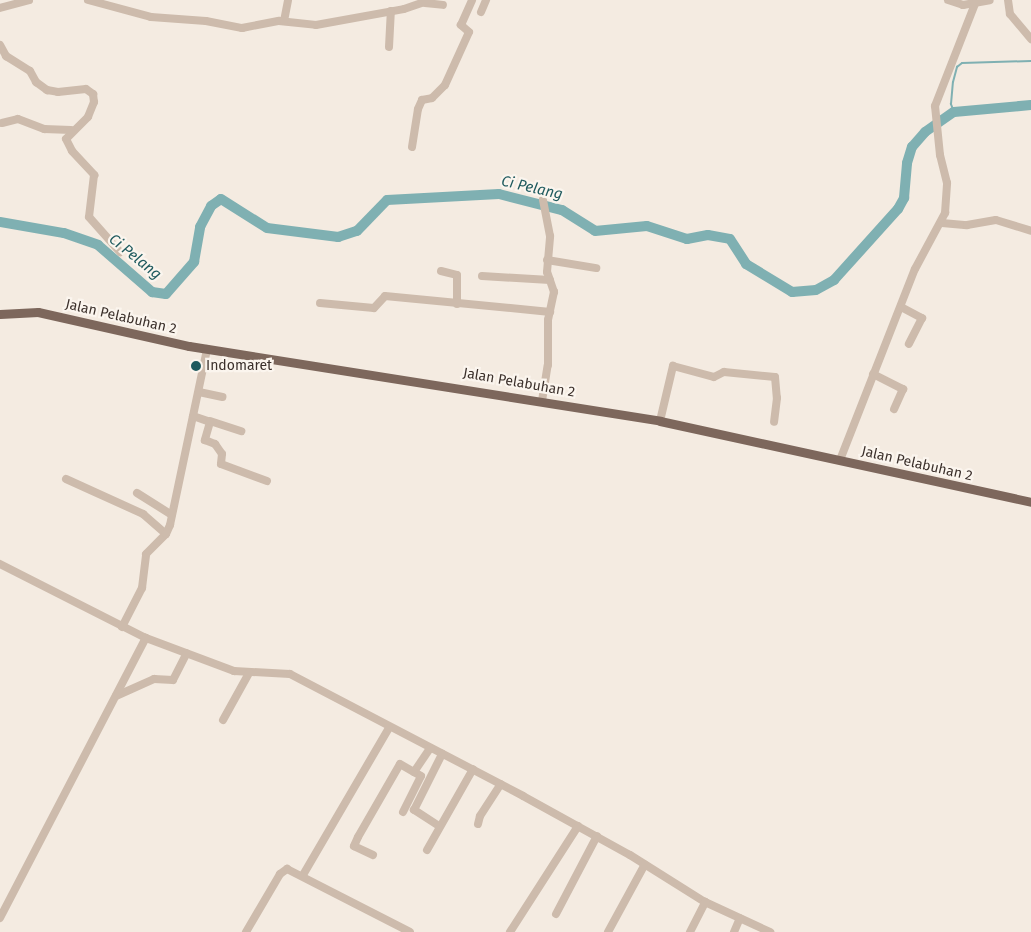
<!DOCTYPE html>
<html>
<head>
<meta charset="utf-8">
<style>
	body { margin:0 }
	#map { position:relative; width:1031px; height:932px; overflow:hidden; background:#f4ebe1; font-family:"Fira Sans",sans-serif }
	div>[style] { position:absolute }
	.stream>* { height:2px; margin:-1px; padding:0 1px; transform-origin:1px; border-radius:1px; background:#7fb0b2 }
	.river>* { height:10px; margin:-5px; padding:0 5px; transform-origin:5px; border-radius:5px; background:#7fb0b2 }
	.minor>* { height:8px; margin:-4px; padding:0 4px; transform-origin:4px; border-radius:4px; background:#cdbbac }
	.major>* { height:9px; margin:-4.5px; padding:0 4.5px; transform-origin:4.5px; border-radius:4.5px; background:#7d675c }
	.dots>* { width:14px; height:14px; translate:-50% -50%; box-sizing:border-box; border:2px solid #fbf5ee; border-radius:50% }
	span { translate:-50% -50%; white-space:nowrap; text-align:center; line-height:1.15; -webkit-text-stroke:4.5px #fbf5ee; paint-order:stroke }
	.street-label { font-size:14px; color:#3b302b }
	.poi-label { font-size:14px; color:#3b302b }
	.left { translate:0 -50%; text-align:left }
	.water-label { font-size:15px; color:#1f5a5e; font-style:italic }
</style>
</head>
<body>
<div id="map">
	<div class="stream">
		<i style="left:954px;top:112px;width:9px;rotate:-111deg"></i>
		<i style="left:951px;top:104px;width:22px;rotate:-85deg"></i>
		<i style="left:953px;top:82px;width:16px;rotate:-75deg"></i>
		<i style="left:957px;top:67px;width:6px;rotate:-39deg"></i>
		<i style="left:962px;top:63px;width:69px;rotate:-1.7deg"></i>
	</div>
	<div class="river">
		<i style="left:0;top:222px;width:65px;rotate:9.8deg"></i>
		<i style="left:64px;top:233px;width:36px;rotate:19deg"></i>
		<i style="left:98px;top:245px;width:72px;rotate:41deg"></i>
		<i style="left:152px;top:292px;width:14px;rotate:8deg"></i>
		<i style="left:166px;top:294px;width:43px;rotate:-48.8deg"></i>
		<i style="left:194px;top:262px;width:36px;rotate:-80deg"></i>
		<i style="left:200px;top:227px;width:24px;rotate:-62deg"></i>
		<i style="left:211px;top:206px;width:12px;rotate:-35deg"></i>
		<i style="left:221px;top:199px;width:54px;rotate:32.2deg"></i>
		<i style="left:267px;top:228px;width:72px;rotate:7.2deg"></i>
		<i style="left:338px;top:237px;width:20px;rotate:-18deg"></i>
		<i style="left:357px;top:231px;width:43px;rotate:-45.9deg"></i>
		<i style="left:387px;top:200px;width:112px;rotate:-3.1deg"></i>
		<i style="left:499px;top:194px;width:65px;rotate:14.3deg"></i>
		<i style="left:562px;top:210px;width:39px;rotate:32deg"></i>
		<i style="left:595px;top:231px;width:52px;rotate:-5.5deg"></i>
		<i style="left:647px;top:226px;width:42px;rotate:18deg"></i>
		<i style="left:687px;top:239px;width:21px;rotate:-11deg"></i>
		<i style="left:708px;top:235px;width:22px;rotate:10deg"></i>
		<i style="left:730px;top:239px;width:30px;rotate:57deg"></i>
		<i style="left:746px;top:264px;width:54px;rotate:31.3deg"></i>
		<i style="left:792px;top:292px;width:24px;rotate:-5deg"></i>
		<i style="left:816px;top:290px;width:21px;rotate:-29deg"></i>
		<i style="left:834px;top:280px;width:96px;rotate:-48deg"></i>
		<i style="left:898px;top:209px;width:13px;rotate:-61deg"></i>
		<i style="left:904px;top:198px;width:35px;rotate:-85deg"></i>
		<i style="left:907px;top:163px;width:17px;rotate:-73deg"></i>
		<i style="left:912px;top:147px;width:20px;rotate:-49deg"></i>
		<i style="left:925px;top:132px;width:35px;rotate:-35deg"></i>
		<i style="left:954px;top:112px;width:77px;rotate:-5.2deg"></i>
	</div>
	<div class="minor">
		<i style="left:88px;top:0;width:65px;rotate:15.1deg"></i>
		<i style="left:151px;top:17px;width:55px;rotate:4.2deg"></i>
		<i style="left:206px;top:21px;width:37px;rotate:11deg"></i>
		<i style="left:242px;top:28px;width:38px;rotate:-11deg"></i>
		<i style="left:279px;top:21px;width:37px;rotate:6deg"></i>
		<i style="left:316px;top:25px;width:89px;rotate:-10.3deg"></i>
		<i style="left:404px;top:9px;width:28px;rotate:-19deg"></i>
		<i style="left:948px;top:0;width:16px;rotate:18deg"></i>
		<i style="left:963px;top:5px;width:27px;rotate:-10deg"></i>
		<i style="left:1008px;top:0;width:14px;rotate:82deg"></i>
		<i style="left:1010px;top:14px;width:33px;rotate:50deg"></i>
		<i style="left:425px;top:3px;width:18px;rotate:6deg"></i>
		<i style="left:0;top:8px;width:30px;rotate:-15deg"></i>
		<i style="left:481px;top:12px;width:13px;rotate:-67deg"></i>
		<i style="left:284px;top:21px;width:21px;rotate:-79deg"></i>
		<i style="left:0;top:45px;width:13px;rotate:61deg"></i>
		<i style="left:6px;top:56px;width:28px;rotate:32deg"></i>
		<i style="left:30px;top:71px;width:13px;rotate:61deg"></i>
		<i style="left:36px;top:82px;width:14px;rotate:36deg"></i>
		<i style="left:47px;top:90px;width:11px;rotate:10deg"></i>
		<i style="left:58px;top:92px;width:28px;rotate:-6deg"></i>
		<i style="left:86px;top:89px;width:9px;rotate:36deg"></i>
		<i style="left:93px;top:94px;width:8px;rotate:83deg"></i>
		<i style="left:94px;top:102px;width:16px;rotate:112deg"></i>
		<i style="left:88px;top:117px;width:31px;rotate:135deg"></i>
		<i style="left:66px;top:139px;width:13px;rotate:63deg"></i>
		<i style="left:72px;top:151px;width:33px;rotate:47deg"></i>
		<i style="left:94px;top:175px;width:42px;rotate:96.8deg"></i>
		<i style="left:89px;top:217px;width:47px;rotate:48.5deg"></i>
		<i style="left:389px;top:47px;width:36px;rotate:-87deg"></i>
		<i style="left:2px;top:123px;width:16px;rotate:-14deg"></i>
		<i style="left:18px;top:119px;width:28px;rotate:21deg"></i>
		<i style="left:44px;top:129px;width:27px;rotate:2deg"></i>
		<i style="left:412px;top:147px;width:38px;rotate:-81deg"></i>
		<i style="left:418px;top:109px;width:10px;rotate:-66deg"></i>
		<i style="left:422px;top:100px;width:10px;rotate:-11deg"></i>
		<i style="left:432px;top:98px;width:18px;rotate:-45deg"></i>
		<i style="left:445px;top:85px;width:58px;rotate:-65.6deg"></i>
		<i style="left:469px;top:32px;width:11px;rotate:-139deg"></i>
		<i style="left:461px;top:25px;width:27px;rotate:-66deg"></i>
		<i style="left:942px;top:223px;width:25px;rotate:5deg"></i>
		<i style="left:967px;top:225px;width:29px;rotate:-10deg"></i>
		<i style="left:996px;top:220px;width:37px;rotate:17deg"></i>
		<i style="left:547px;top:260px;width:50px;rotate:9.3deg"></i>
		<i style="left:441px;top:271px;width:16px;rotate:14deg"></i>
		<i style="left:457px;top:275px;width:29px;rotate:90deg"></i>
		<i style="left:482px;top:276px;width:68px;rotate:3.4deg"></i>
		<i style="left:320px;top:303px;width:54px;rotate:5.3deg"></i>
		<i style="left:374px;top:308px;width:16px;rotate:-47deg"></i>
		<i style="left:385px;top:296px;width:166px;rotate:5.5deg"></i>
		<i style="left:901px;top:307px;width:24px;rotate:28deg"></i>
		<i style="left:922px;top:318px;width:29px;rotate:117deg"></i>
		<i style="left:873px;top:374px;width:34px;rotate:27deg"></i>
		<i style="left:903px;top:389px;width:22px;rotate:114deg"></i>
		<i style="left:199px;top:392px;width:24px;rotate:12deg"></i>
		<i style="left:542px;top:401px;width:36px;rotate:-81deg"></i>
		<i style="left:548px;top:365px;width:45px;rotate:-90deg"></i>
		<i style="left:548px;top:320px;width:29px;rotate:-78deg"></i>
		<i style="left:554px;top:292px;width:21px;rotate:-109deg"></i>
		<i style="left:547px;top:272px;width:36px;rotate:-85deg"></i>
		<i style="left:550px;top:236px;width:37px;rotate:-101deg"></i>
		<i style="left:193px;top:416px;width:18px;rotate:19deg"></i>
		<i style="left:210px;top:422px;width:19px;rotate:106deg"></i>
		<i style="left:205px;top:440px;width:11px;rotate:22deg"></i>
		<i style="left:215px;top:444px;width:12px;rotate:55deg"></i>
		<i style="left:222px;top:454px;width:10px;rotate:96deg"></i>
		<i style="left:221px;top:464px;width:49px;rotate:20.3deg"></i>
		<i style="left:210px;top:421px;width:33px;rotate:18deg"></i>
		<i style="left:660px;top:421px;width:57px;rotate:-76.7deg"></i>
		<i style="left:673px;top:366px;width:42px;rotate:15deg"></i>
		<i style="left:714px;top:377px;width:11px;rotate:-27deg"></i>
		<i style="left:724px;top:372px;width:51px;rotate:5.6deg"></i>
		<i style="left:775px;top:377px;width:21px;rotate:85deg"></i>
		<i style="left:777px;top:398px;width:24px;rotate:97deg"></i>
		<i style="left:840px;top:460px;width:205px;rotate:-68.6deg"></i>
		<i style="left:915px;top:269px;width:64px;rotate:-61.8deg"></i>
		<i style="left:945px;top:213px;width:30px;rotate:-86deg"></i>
		<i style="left:947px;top:183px;width:29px;rotate:-104deg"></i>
		<i style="left:940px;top:155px;width:49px;rotate:-95.8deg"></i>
		<i style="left:935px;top:106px;width:110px;rotate:-68.6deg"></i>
		<i style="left:66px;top:479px;width:85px;rotate:24.4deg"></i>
		<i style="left:143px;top:514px;width:30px;rotate:41deg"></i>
		<i style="left:137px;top:493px;width:41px;rotate:32.2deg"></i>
		<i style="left:0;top:564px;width:164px;rotate:26.9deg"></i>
		<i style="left:146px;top:638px;width:94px;rotate:20.6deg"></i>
		<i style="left:234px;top:671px;width:56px;rotate:3.1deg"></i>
		<i style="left:290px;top:674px;width:263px;rotate:27.6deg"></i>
		<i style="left:523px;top:796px;width:122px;rotate:28.9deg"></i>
		<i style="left:630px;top:855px;width:89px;rotate:32.1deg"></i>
		<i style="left:705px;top:902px;width:72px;rotate:24.8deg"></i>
		<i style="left:122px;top:627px;width:44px;rotate:-62.9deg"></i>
		<i style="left:142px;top:588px;width:34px;rotate:-83deg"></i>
		<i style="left:146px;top:554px;width:28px;rotate:-45deg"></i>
		<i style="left:166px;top:534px;width:10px;rotate:-66deg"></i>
		<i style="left:170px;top:525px;width:180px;rotate:-78.1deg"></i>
		<i style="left:116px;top:696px;width:42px;rotate:-24.1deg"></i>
		<i style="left:154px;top:679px;width:19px;rotate:3deg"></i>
		<i style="left:173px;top:680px;width:30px;rotate:-63deg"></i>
		<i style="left:223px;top:720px;width:54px;rotate:-61deg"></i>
		<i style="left:403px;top:812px;width:40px;rotate:-63.4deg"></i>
		<i style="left:421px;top:776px;width:8px;rotate:-150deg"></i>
		<i style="left:414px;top:772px;width:29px;rotate:-56deg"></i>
		<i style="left:478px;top:824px;width:8px;rotate:-76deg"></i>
		<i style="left:480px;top:816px;width:38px;rotate:-57deg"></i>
		<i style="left:439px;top:826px;width:30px;rotate:-147deg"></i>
		<i style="left:414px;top:810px;width:63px;rotate:-63.4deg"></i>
		<i style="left:427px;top:850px;width:93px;rotate:-60.4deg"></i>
		<i style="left:373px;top:855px;width:21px;rotate:-155deg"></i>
		<i style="left:354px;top:846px;width:10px;rotate:-66deg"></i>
		<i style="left:358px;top:837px;width:84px;rotate:-60.1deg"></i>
		<i style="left:400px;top:764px;width:16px;rotate:30deg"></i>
		<i style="left:303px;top:875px;width:170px;rotate:-59.7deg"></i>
		<i style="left:556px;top:914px;width:88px;rotate:-62.3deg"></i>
		<i style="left:0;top:918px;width:316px;rotate:-62.5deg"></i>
		<i style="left:246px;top:932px;width:67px;rotate:-59.6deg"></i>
		<i style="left:280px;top:874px;width:9px;rotate:-36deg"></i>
		<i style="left:287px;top:869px;width:138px;rotate:27.1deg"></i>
		<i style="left:510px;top:932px;width:126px;rotate:-57.3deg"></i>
		<i style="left:608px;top:932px;width:77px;rotate:-61.4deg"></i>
		<i style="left:690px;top:932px;width:34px;rotate:-63deg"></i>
		<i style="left:734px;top:932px;width:15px;rotate:-67deg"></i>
	</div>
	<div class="major">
		<i style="left:0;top:314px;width:38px;rotate:-3deg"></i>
		<i style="left:38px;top:312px;width:155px;rotate:12.7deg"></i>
		<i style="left:189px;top:346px;width:477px;rotate:9deg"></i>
		<i style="left:660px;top:421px;width:380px;rotate:12.3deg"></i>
	</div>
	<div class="dots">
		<i style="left:196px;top:366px;background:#1f5a5e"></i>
	</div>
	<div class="street-label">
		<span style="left:121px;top:317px;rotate:13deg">Jalan Pelabuhan 2</span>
		<span style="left:519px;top:383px;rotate:10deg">Jalan Pelabuhan 2</span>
		<span style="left:917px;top:464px;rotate:13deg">Jalan Pelabuhan 2</span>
	</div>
	<div class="poi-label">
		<span class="left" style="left:206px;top:366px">Indomaret</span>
	</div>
	<div class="water-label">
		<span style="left:532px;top:188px;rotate:13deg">Ci Pelang</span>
		<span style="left:135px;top:257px;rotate:39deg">Ci Pelang</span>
	</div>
</div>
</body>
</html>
